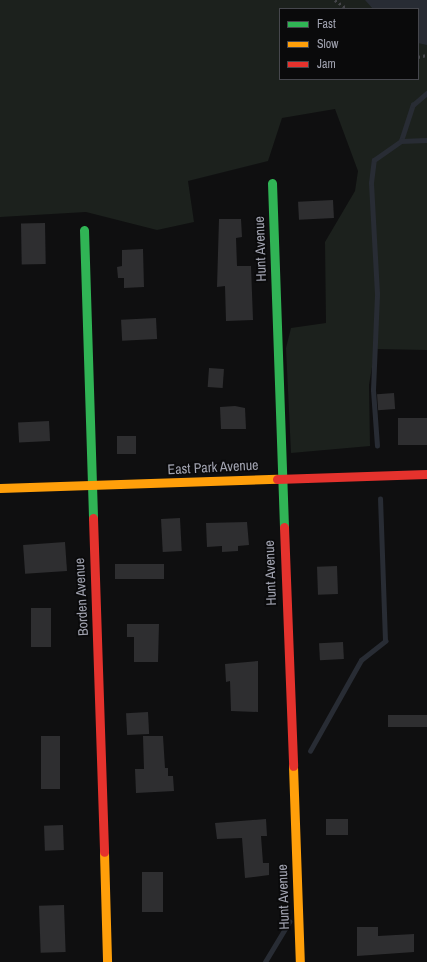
<!DOCTYPE html>
<html>
<head>
<meta charset="utf-8">
<style>
	body { margin:0 }
	#map { position:relative; width:427px; height:962px; overflow:hidden; background:#0f0f10; font-family:"Archivo Narrow",sans-serif }
	div>[style] { position:absolute }
	.green>* { inset:0; background:#1c211d }
	.water>* { inset:0; background:#282c34 }
	.stream>* { height:4.5px; margin:-2.25px; padding:0 2.25px; transform-origin:2.25px; border-radius:2.25px; background:#282c34 }
	.building>* { inset:0; background:#2e2e30; transform-origin:0 0 }
	.path>* { height:2.5px; margin-top:-1.25px; transform-origin:0; background:repeating-linear-gradient(90deg,#45454a 0 2px,transparent 0 5px) }
	.fast>* { height:9px; margin:-4.5px; padding:0 4.5px; transform-origin:4.5px; border-radius:4.5px; background:#30b455 }
	.slow>* { height:9px; margin:-4.5px; padding:0 4.5px; transform-origin:4.5px; border-radius:4.5px; background:#ff9f0a }
	.jam>* { height:9px; margin:-4.5px; padding:0 4.5px; transform-origin:4.5px; border-radius:4.5px; background:#e5322d }
	span { translate:-50% -50%; white-space:nowrap; text-align:center; line-height:1.15; -webkit-text-stroke:3.5px #0a0a0b; paint-order:stroke }
	.street-label { font-size:14px; color:#a1a3b0 }
	.legend { position:absolute; left:279px; top:8px; width:140px; height:72px; box-sizing:border-box; background:#0a0a0b; border:1px solid #46474d; margin:0; padding:5px 7px; list-style:none; font-size:12px; color:#a1a3b0 }
	.legend li { display:flex; align-items:center; gap:8px; height:20px }
	.legend b { width:20px; border:1px solid #46474d }
</style>
</head>
<body>
<div id="map">
	<div class="green">
		<i style="clip-path:polygon(evenodd,0 0,427px 0,427px 350px,375px 349px,369px 385px,370px 446px,291px 453px,286px 348px,291px 328px,326px 323px,325px 242px,355px 191px,358px 171px,335px 109px,282px 118px,268px 161px,188px 181px,194px 222px,157px 230px,86px 212px,0 217px,0 0,280px 9px,418px 9px,418px 79px,280px 79px,280px 9px)"></i>
	</div>
	<div class="water">
		<i style="clip-path:polygon(365px 0,427px 0,427px 45px,418px 43px,418px 9px,373px 9px)"></i>
	</div>
	<div class="stream">
		<i style="left:401px;top:141px;width:38px;rotate:-72deg"></i>
		<i style="left:413px;top:105px;width:18px;rotate:-41deg"></i>
		<i style="left:377px;top:446px;width:56px;rotate:-94.1deg"></i>
		<i style="left:373px;top:390px;width:96px;rotate:-87.6deg"></i>
		<i style="left:377px;top:294px;width:111px;rotate:-93.1deg"></i>
		<i style="left:371px;top:183px;width:23px;rotate:-83deg"></i>
		<i style="left:374px;top:160px;width:33px;rotate:-35deg"></i>
		<i style="left:401px;top:141px;width:26px;rotate:-2deg"></i>
		<i style="left:310px;top:751px;width:104px;rotate:-60.7deg"></i>
		<i style="left:361px;top:660px;width:31px;rotate:-38deg"></i>
		<i style="left:385px;top:641px;width:142px;rotate:-92deg"></i>
		<i style="left:265px;top:962px;width:47px;rotate:-59deg"></i>
	</div>
	<div class="building">
		<i style="left:333px;top:200px;width:18px;height:35px;rotate:87deg"></i>
		<i style="clip-path:polygon(219px 219px,241px 219px,242px 237px,236px 238px,237px 266px,251px 266px,253px 320px,226px 321px,225px 286px,217px 287px)"></i>
		<i style="left:45px;top:223px;width:41px;height:24px;rotate:89deg"></i>
		<i style="clip-path:polygon(143px 249px,144px 287px,124px 288px,124px 278px,118px 278px,117px 267px,122px 266px,122px 250px)"></i>
		<i style="left:156px;top:318px;width:21px;height:35px;rotate:87deg"></i>
		<i style="left:209px;top:368px;width:15px;height:19px;rotate:4deg"></i>
		<i style="left:394px;top:393px;width:16px;height:17px;rotate:86deg"></i>
		<i style="clip-path:polygon(235px 406px,245px 408px,246px 429px,221px 429px,220px 407px)"></i>
		<i style="left:427px;top:418px;width:27px;height:29px;rotate:90deg"></i>
		<i style="left:49px;top:421px;width:20px;height:31px;rotate:87deg"></i>
		<i style="left:136px;top:436px;width:18px;height:19px;rotate:90deg"></i>
		<i style="left:180px;top:518px;width:33px;height:19px;rotate:87deg"></i>
		<i style="clip-path:polygon(247px 522px,249px 545px,238px 546px,238px 551px,222px 552px,222px 546px,207px 547px,206px 523px)"></i>
		<i style="left:65px;top:542px;width:29px;height:42px;rotate:86deg"></i>
		<i style="left:164px;top:564px;width:15px;height:49px;rotate:90deg"></i>
		<i style="left:337px;top:566px;width:28px;height:20px;rotate:88deg"></i>
		<i style="left:31px;top:608px;width:20px;height:39px"></i>
		<i style="clip-path:polygon(127px 624px,159px 624px,158px 662px,134px 662px,134px 637px,127px 637px)"></i>
		<i style="left:343px;top:642px;width:17px;height:24px;rotate:87deg"></i>
		<i style="clip-path:polygon(258px 661px,258px 712px,231px 711px,230px 681px,226px 682px,225px 664px)"></i>
		<i style="left:148px;top:712px;width:22px;height:22px;rotate:87deg"></i>
		<i style="left:427px;top:715px;width:12px;height:39px;rotate:90deg"></i>
		<i style="left:41px;top:736px;width:19px;height:53px"></i>
		<i style="clip-path:polygon(143px 736px,163px 736px,165px 768px,168px 768px,168px 776px,173px 776px,174px 791px,136px 793px,135px 769px,144px 769px)"></i>
		<i style="clip-path:polygon(266px 819px,267px 836px,261px 836px,263px 863px,269px 863px,269px 875px,245px 878px,242px 838px,217px 839px,215px 823px)"></i>
		<i style="left:348px;top:819px;width:16px;height:22px;rotate:90deg"></i>
		<i style="left:63px;top:825px;width:25px;height:19px;rotate:88deg"></i>
		<i style="left:142px;top:872px;width:21px;height:40px"></i>
		<i style="left:64px;top:905px;width:47px;height:25px;rotate:88deg"></i>
		<i style="clip-path:polygon(357px 927px,378px 927px,378px 936px,414px 934px,414px 952px,357px 956px)"></i>
	</div>
	<div class="path">
		<i style="left:335px;top:0;width:16px;rotate:35deg"></i>
		<i style="left:418px;top:57px;width:9px;rotate:-13deg"></i>
	</div>
	<div class="fast">
		<i style="left:272px;top:183px;width:344px;rotate:88deg"></i>
		<i style="left:84px;top:230px;width:288px;rotate:88.2deg"></i>
	</div>
	<div class="slow">
		<i style="left:0;top:488px;width:277px;rotate:-1.9deg"></i>
		<i style="left:293px;top:766px;width:196px;rotate:88deg"></i>
		<i style="left:104px;top:852px;width:110px;rotate:88.4deg"></i>
	</div>
	<div class="jam">
		<i style="left:277px;top:479px;width:150px;rotate:-1.9deg"></i>
		<i style="left:93px;top:518px;width:334px;rotate:88.1deg"></i>
		<i style="left:284px;top:527px;width:239px;rotate:87.8deg"></i>
	</div>
	<div class="street-label">
		<span style="left:260px;top:249px;rotate:-92deg">Hunt Avenue</span>
		<span style="left:213px;top:467px;rotate:-3deg">East Park Avenue</span>
		<span style="left:270px;top:573px;rotate:-92deg">Hunt Avenue</span>
		<span style="left:81px;top:597px;rotate:-93deg">Borden Avenue</span>
		<span style="left:283px;top:897px;rotate:-92deg">Hunt Avenue</span>
	</div>
	<ul class="legend">
	<li><b style="height:5px;background:#30b455"></b>Fast</li>
	<li><b style="height:5px;background:#ff9f0a"></b>Slow</li>
	<li><b style="height:5px;background:#e5322d"></b>Jam</li>
	</ul>
</div>
</body>
</html>
